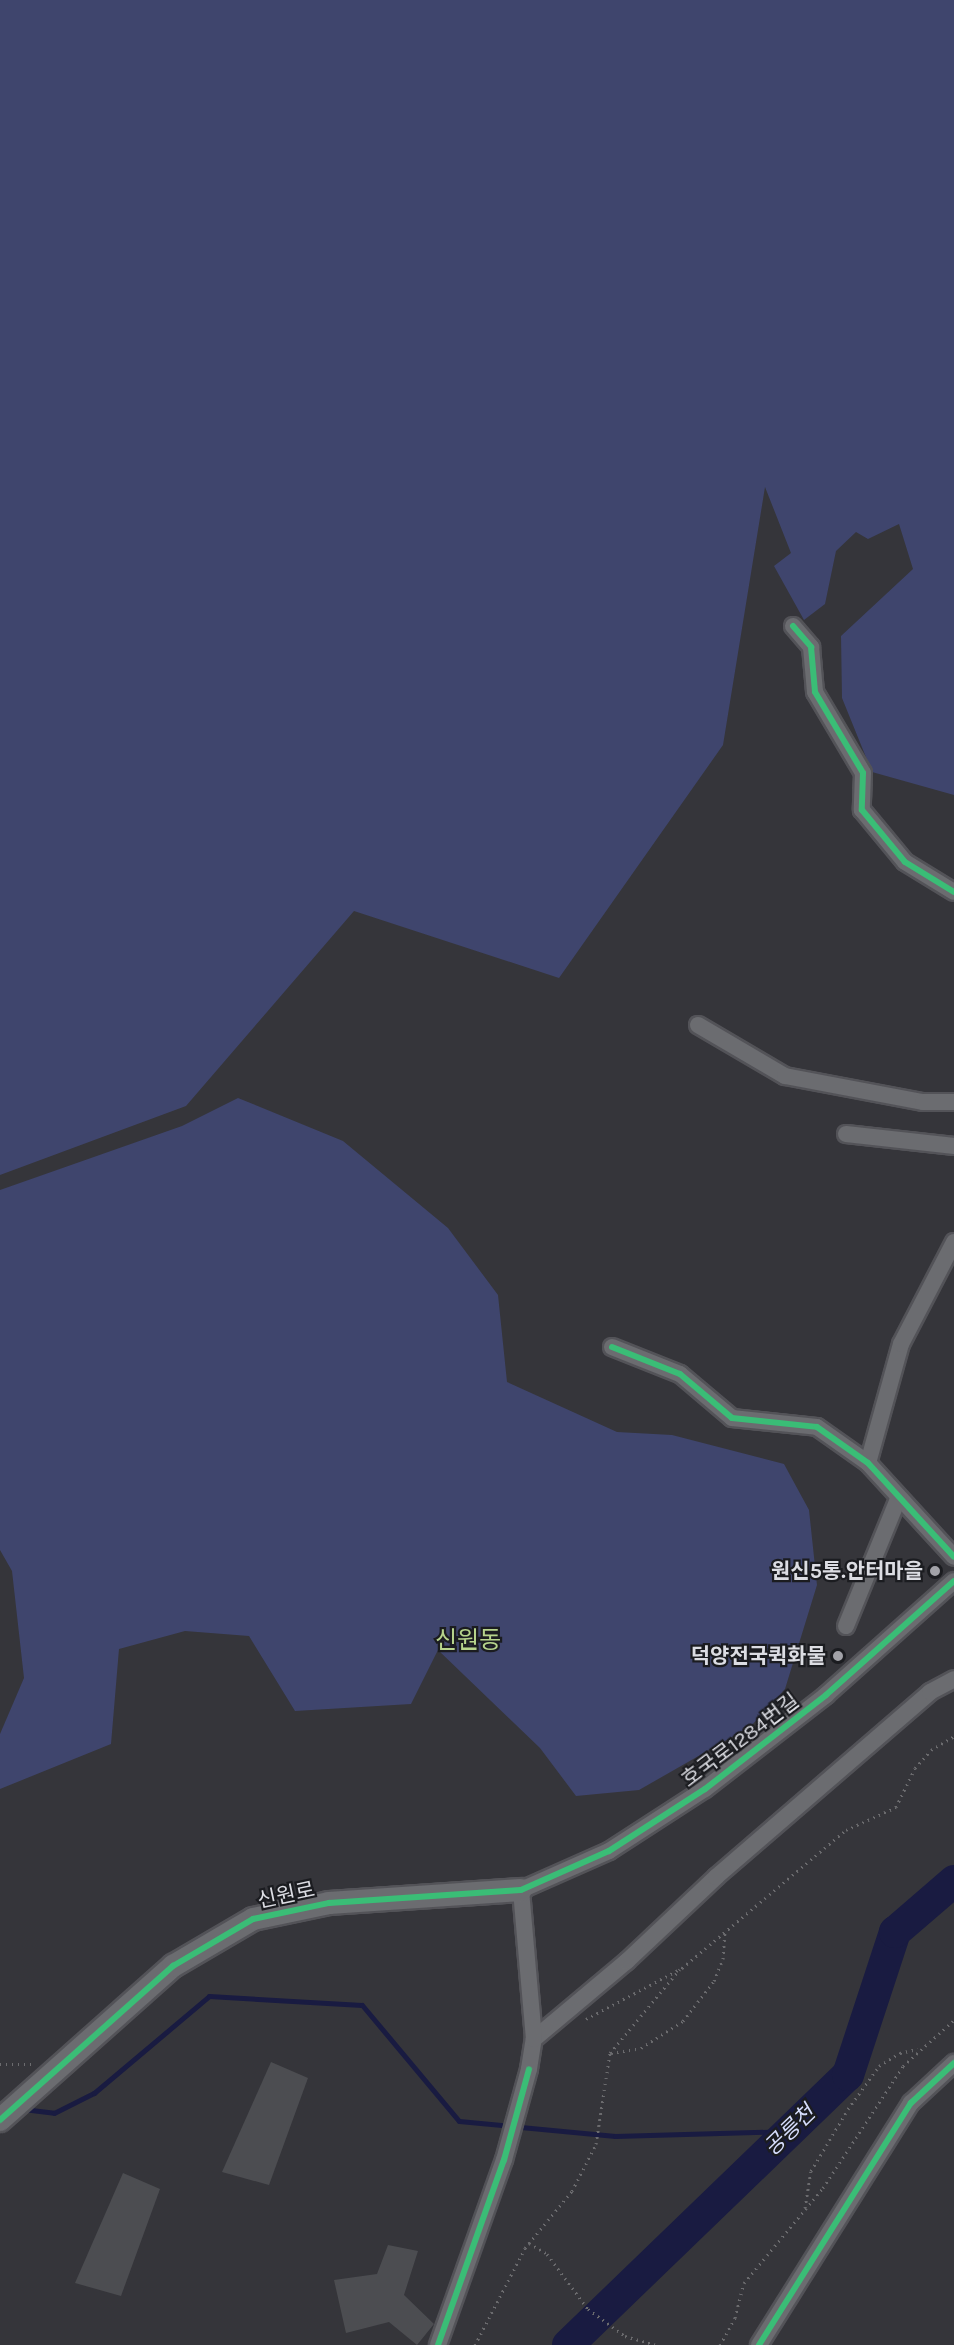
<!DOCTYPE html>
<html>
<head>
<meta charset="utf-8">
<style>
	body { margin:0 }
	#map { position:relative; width:954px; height:2345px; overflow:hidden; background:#35353a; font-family:Karla,"Noto Sans KR",sans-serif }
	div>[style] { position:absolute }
	.green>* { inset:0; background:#3f456d }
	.stream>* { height:5px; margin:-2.5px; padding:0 2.5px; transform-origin:2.5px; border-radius:2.5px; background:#191b41 }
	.river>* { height:32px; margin:-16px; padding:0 16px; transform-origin:16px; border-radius:16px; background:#191b41 }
	.building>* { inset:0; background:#4c4d51 }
	.path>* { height:3px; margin-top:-1.5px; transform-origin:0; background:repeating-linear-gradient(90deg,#6b6b6e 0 1.5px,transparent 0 6px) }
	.roads { filter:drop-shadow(2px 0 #535358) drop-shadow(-2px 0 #535358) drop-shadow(0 2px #535358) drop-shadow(0 -2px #535358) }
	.street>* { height:16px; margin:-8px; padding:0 8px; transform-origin:8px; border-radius:8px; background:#6b6c70 }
	.secondary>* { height:22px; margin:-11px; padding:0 11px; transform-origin:11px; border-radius:11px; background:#6b6c70 }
	.cycleway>* { height:6px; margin:-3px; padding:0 3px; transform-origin:3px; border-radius:3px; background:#3abd76 }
	.dots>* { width:16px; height:16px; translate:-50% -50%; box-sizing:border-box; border:3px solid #1b1c20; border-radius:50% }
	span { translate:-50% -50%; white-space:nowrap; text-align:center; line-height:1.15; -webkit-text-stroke:4.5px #1b1c20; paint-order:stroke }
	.poi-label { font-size:21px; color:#dcdde3; font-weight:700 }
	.right { translate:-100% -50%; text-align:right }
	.street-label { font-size:21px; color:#dcdde3 }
	.water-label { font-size:22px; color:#d6ddfc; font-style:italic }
	.quarter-label { font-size:24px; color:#b7d48c }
</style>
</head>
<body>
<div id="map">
	<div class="green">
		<i style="clip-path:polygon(0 0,954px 0,954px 795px,872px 772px,842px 698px,841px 636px,913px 569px,899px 524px,868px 539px,856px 532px,836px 551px,825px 604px,804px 620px,774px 566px,791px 553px,765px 487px,723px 745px,559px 978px,354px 911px,186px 1106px,0 1175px)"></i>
		<i style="clip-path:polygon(238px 1098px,343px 1141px,448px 1228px,498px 1295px,507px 1382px,617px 1432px,672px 1435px,784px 1464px,809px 1510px,817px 1585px,785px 1689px,751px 1726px,639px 1790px,576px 1796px,540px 1748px,438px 1650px,411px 1704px,295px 1711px,249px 1636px,185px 1631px,119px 1649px,111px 1744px,0 1789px,0 1734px,24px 1678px,12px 1571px,0 1550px,0 1190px,182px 1126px)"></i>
	</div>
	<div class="stream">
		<i style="left:23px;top:2109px;width:31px;rotate:7deg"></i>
		<i style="left:54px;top:2113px;width:45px;rotate:-26.6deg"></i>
		<i style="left:94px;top:2093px;width:150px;rotate:-40.1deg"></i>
		<i style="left:209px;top:1996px;width:153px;rotate:3.4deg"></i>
		<i style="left:362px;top:2005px;width:151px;rotate:50.1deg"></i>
		<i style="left:459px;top:2121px;width:157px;rotate:5.5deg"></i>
		<i style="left:615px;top:2136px;width:174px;rotate:-1.6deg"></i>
	</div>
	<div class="river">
		<i style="left:568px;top:2345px;width:389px;rotate:-44deg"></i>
		<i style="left:848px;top:2075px;width:151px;rotate:-71.8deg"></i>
		<i style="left:895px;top:1932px;width:78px;rotate:-40.8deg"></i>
	</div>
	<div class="building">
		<i style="clip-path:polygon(271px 2062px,308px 2078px,269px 2185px,222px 2172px)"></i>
		<i style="clip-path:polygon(123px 2173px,160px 2189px,121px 2296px,75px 2283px)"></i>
		<i style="clip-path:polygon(388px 2245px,418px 2251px,404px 2295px,434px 2324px,417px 2345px,389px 2322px,346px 2333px,334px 2280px,377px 2274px)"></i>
	</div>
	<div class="path">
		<i style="left:586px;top:2019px;width:109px;rotate:-28deg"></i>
		<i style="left:682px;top:1968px;width:214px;rotate:-40.1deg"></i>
		<i style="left:846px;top:1830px;width:55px;rotate:-24.7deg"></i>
		<i style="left:896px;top:1807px;width:43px;rotate:-64deg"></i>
		<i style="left:915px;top:1768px;width:24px;rotate:-48deg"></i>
		<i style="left:931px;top:1750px;width:27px;rotate:-31deg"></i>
		<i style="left:611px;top:2053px;width:30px;rotate:-9deg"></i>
		<i style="left:641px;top:2048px;width:50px;rotate:-32.7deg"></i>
		<i style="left:683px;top:2021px;width:51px;rotate:-52.2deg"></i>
		<i style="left:714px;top:1981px;width:24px;rotate:-68deg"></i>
		<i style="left:723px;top:1959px;width:26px;rotate:-86deg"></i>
		<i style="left:0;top:2064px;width:34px"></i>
		<i style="left:805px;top:2208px;width:37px;rotate:-81deg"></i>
		<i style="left:811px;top:2171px;width:72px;rotate:-59.2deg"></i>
		<i style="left:848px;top:2109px;width:53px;rotate:-54.2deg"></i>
		<i style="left:879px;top:2066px;width:25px;rotate:-32deg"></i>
		<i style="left:900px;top:2053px;width:18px;rotate:-13deg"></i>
		<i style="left:529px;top:2243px;width:21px;rotate:31deg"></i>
		<i style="left:547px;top:2254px;width:69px;rotate:53.3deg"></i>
		<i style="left:588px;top:2309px;width:46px;rotate:36.1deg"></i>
		<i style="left:625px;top:2336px;width:33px;rotate:16deg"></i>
		<i style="left:475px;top:2345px;width:109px;rotate:-62.7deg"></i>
		<i style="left:525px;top:2248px;width:74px;rotate:-50.5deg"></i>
		<i style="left:572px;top:2191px;width:53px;rotate:-62.9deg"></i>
		<i style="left:596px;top:2144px;width:92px;rotate:-81.3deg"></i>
		<i style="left:610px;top:2053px;width:109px;rotate:-50.2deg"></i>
		<i style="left:720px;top:2345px;width:31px;rotate:-61deg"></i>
		<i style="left:735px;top:2318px;width:36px;rotate:-76deg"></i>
		<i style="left:744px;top:2283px;width:124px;rotate:-50.3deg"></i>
		<i style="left:823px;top:2188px;width:146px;rotate:-56.7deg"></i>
		<i style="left:903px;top:2066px;width:69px;rotate:-42deg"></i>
	</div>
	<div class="roads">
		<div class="street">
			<i style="left:793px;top:626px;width:28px;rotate:49deg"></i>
			<i style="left:811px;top:647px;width:45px;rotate:84.9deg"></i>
			<i style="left:815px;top:692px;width:94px;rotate:59.3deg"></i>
			<i style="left:863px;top:773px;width:37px;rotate:92deg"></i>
			<i style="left:862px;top:810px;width:67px;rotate:50.4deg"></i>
			<i style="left:905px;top:862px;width:57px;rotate:31.5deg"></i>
			<i style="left:698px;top:1025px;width:101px;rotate:30.4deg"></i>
			<i style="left:785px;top:1076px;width:140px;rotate:10.7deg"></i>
			<i style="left:923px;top:1102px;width:31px"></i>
			<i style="left:846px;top:1134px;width:109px;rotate:6.3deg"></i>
			<i style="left:612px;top:1347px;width:73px;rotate:21.7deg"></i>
			<i style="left:680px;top:1374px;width:68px;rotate:40.2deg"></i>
			<i style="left:732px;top:1418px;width:85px;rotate:6deg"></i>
			<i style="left:817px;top:1427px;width:62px;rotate:35.2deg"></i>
			<i style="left:868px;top:1463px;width:127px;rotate:47.5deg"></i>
			<i style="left:868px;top:1463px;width:123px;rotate:-74.5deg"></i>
			<i style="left:901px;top:1344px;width:115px;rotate:-62.5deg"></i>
			<i style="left:846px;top:1626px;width:139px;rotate:-67.7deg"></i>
			<i style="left:534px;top:2039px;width:121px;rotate:-40deg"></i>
			<i style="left:627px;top:1961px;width:122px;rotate:-43.3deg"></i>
			<i style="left:716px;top:1877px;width:283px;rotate:-40.8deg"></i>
			<i style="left:930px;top:1692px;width:27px;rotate:-28deg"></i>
			<i style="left:438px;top:2345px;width:196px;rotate:-70.4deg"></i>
			<i style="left:504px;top:2160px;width:94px;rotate:-74.6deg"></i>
			<i style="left:529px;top:2069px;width:30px;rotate:-81deg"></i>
			<i style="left:534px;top:2039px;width:150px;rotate:-95deg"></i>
			<i style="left:521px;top:1890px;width:96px;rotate:-23.9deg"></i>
			<i style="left:609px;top:1851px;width:114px;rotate:-32.9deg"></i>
			<i style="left:705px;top:1789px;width:153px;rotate:-37.8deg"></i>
			<i style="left:826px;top:1695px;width:171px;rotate:-41.7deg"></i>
			<i style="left:759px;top:2345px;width:286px;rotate:-57.9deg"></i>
			<i style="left:911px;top:2103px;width:59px;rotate:-42.9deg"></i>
		</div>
		<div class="secondary">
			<i style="left:0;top:2120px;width:232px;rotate:-41.7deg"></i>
			<i style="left:173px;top:1966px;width:93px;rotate:-30.4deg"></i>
			<i style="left:253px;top:1919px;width:78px;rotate:-11.9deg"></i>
			<i style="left:329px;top:1903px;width:192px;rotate:-3.9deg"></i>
		</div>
	</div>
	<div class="cycleway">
		<i style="left:793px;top:626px;width:28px;rotate:49deg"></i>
		<i style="left:811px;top:647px;width:45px;rotate:84.9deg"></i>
		<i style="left:815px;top:692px;width:94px;rotate:59.3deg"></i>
		<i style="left:863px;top:773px;width:37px;rotate:92deg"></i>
		<i style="left:862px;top:810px;width:67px;rotate:50.4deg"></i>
		<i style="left:905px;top:862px;width:57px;rotate:31.5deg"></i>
		<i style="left:612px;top:1347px;width:73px;rotate:21.7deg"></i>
		<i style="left:680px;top:1374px;width:68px;rotate:40.2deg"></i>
		<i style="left:732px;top:1418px;width:85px;rotate:6deg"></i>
		<i style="left:817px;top:1427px;width:62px;rotate:35.2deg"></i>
		<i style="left:868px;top:1463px;width:127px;rotate:47.5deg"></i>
		<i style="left:0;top:2120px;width:232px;rotate:-41.7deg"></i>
		<i style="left:173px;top:1966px;width:93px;rotate:-30.4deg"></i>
		<i style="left:253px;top:1919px;width:78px;rotate:-11.9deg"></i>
		<i style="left:329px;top:1903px;width:192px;rotate:-3.9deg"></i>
		<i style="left:521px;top:1890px;width:96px;rotate:-23.9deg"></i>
		<i style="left:609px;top:1851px;width:114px;rotate:-32.9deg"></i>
		<i style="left:705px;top:1789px;width:153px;rotate:-37.8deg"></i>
		<i style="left:826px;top:1695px;width:171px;rotate:-41.7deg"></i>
		<i style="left:438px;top:2345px;width:196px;rotate:-70.4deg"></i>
		<i style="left:504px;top:2160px;width:94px;rotate:-74.6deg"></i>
		<i style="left:759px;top:2345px;width:286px;rotate:-57.9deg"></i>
		<i style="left:911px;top:2103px;width:59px;rotate:-42.9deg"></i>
	</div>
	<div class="dots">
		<i style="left:935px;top:1571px;background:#a2a2a8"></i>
		<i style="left:838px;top:1656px;background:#a2a2a8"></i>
	</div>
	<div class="poi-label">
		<span class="right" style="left:923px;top:1571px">원신5통.안터마을</span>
		<span class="right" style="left:826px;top:1656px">덕양전국퀵화물</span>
	</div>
	<div class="street-label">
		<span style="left:740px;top:1740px;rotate:-37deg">호국로1284번길</span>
		<span style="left:286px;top:1895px;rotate:-12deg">신원로</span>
	</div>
	<div class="water-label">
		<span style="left:790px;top:2131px;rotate:-44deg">공릉천</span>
	</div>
	<div class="quarter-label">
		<span style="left:468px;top:1641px">신원동</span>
	</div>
</div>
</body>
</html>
